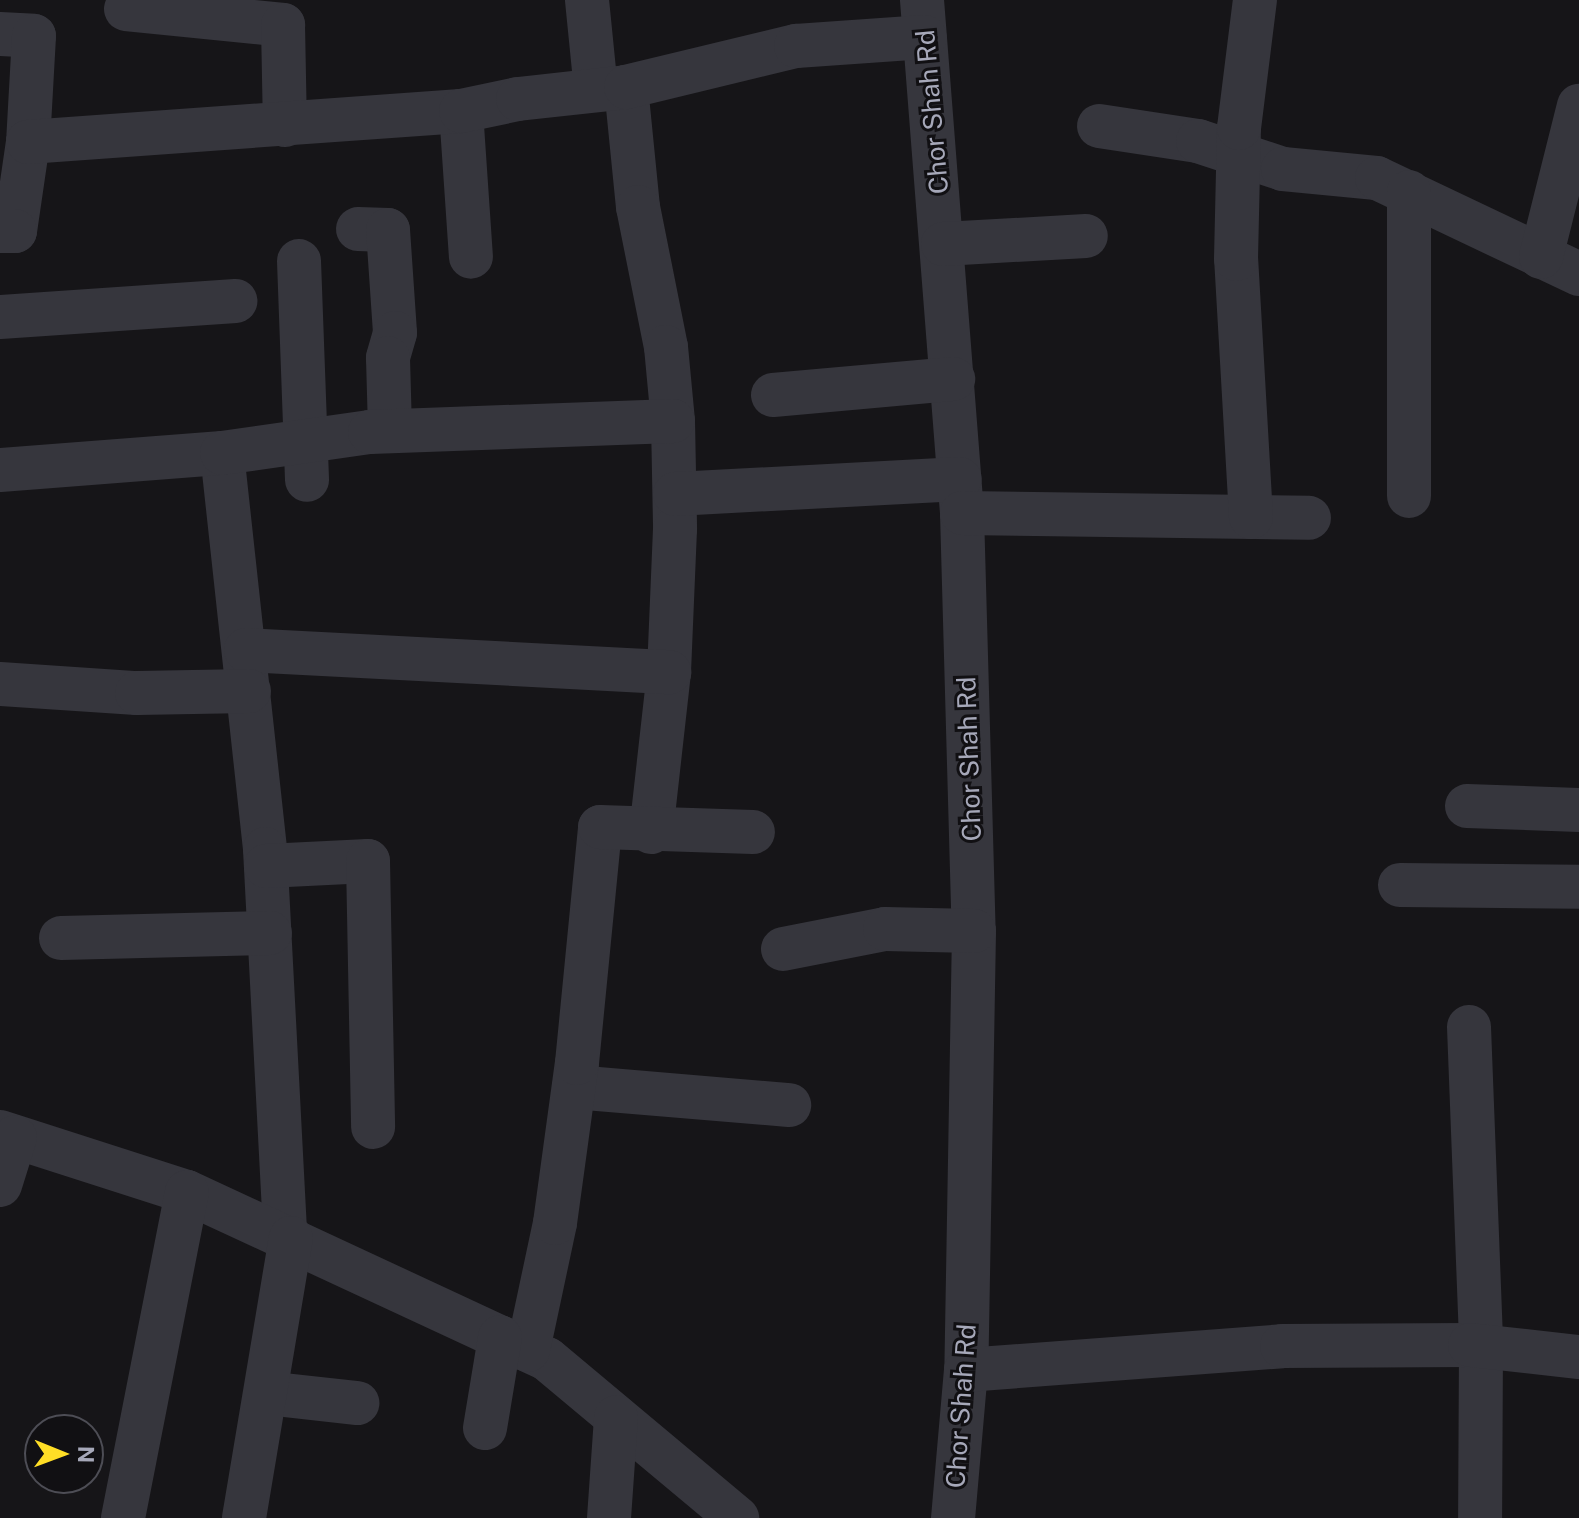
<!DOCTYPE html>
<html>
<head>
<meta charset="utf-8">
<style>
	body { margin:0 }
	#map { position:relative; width:1579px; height:1518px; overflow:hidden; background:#161518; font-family:"Public Sans",sans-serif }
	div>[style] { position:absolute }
	.minor>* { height:44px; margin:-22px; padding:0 22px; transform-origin:22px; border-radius:22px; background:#36363d }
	span { translate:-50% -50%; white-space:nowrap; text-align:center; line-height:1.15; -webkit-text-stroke:6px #111013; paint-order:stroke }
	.street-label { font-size:26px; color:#a6a8b9 }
	.north { position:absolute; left:24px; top:1414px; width:80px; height:80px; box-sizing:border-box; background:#111013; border:2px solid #4d4d55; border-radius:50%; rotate:91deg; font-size:22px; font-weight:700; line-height:32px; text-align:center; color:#a6a8b9 }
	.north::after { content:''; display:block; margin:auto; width:28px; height:36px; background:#ffde26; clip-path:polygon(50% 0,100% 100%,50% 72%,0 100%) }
</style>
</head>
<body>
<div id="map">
	<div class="minor">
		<i style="left:587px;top:0;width:90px;rotate:84.3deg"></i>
		<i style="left:922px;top:0;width:515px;rotate:85.54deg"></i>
		<i style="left:962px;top:513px;width:418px;rotate:88.4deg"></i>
		<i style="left:974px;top:931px;width:439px;rotate:91deg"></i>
		<i style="left:966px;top:1370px;width:149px;rotate:95deg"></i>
		<i style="left:126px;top:9px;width:158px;rotate:5.8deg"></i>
		<i style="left:283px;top:25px;width:100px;rotate:88.9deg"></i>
		<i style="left:0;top:34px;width:34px;rotate:3deg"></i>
		<i style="left:34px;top:36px;width:106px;rotate:93.2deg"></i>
		<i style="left:28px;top:142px;width:90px;rotate:98.3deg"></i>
		<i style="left:15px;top:231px;width:15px;rotate:180deg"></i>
		<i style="left:626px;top:87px;width:121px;rotate:84.3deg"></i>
		<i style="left:638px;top:207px;width:143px;rotate:78.7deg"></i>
		<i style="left:666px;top:347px;width:74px;rotate:84.6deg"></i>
		<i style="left:673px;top:421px;width:108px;rotate:88.9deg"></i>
		<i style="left:675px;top:529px;width:143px;rotate:92.4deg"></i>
		<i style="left:669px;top:672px;width:161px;rotate:96.4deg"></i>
		<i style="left:461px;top:111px;width:146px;rotate:86.1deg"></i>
		<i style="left:1099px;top:126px;width:100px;rotate:8.6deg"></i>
		<i style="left:1198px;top:141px;width:89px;rotate:18.2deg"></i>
		<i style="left:1283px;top:169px;width:94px;rotate:5.5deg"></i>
		<i style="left:1377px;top:178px;width:224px;rotate:25.4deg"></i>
		<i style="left:28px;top:142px;width:434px;rotate:-4.1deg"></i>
		<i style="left:461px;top:111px;width:58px;rotate:-11.9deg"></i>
		<i style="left:518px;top:99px;width:109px;rotate:-6.3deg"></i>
		<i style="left:626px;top:87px;width:175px;rotate:-13.6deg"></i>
		<i style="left:796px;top:46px;width:129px;rotate:-4deg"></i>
		<i style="left:358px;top:229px;width:30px;rotate:2deg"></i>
		<i style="left:388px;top:230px;width:103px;rotate:86.1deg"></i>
		<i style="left:395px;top:333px;width:26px;rotate:106deg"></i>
		<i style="left:388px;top:358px;width:73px;rotate:88.4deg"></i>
		<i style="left:943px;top:244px;width:143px;rotate:-3.2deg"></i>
		<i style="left:1541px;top:257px;width:156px;rotate:-75.9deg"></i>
		<i style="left:299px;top:261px;width:219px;rotate:87.9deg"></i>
		<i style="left:0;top:317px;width:236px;rotate:-3.9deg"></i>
		<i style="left:773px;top:395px;width:181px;rotate:-5.1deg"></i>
		<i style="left:222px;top:453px;width:398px;rotate:83.8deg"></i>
		<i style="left:265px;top:849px;width:388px;rotate:87deg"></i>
		<i style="left:0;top:470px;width:223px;rotate:-4.4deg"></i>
		<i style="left:222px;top:453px;width:149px;rotate:-8.1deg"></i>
		<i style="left:370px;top:432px;width:303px;rotate:-2.1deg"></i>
		<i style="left:675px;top:494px;width:285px;rotate:-3deg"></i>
		<i style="left:1409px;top:496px;width:304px;rotate:-90deg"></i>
		<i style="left:962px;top:513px;width:347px;rotate:0.8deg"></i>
		<i style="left:1251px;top:517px;width:258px;rotate:-93.3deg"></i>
		<i style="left:1236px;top:259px;width:131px;rotate:-88.7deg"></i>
		<i style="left:1239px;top:128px;width:129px;rotate:-82.9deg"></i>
		<i style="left:246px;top:650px;width:424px;rotate:3deg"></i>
		<i style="left:0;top:684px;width:137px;rotate:3.8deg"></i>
		<i style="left:137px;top:693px;width:112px;rotate:-1deg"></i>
		<i style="left:1467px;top:806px;width:112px;rotate:2deg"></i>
		<i style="left:266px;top:866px;width:102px;rotate:-2.8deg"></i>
		<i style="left:368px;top:861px;width:266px;rotate:88.9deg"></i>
		<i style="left:1400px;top:885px;width:179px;rotate:0.6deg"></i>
		<i style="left:61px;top:938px;width:209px;rotate:-1.4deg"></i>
		<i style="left:783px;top:949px;width:104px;rotate:-11.1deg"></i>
		<i style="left:885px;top:929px;width:89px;rotate:1.3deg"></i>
		<i style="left:1469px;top:1027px;width:319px;rotate:87.8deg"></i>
		<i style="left:1481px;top:1346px;width:172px;rotate:90.3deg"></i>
		<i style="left:574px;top:1087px;width:216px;rotate:4.8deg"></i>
		<i style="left:0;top:1132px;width:196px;rotate:17.8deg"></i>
		<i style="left:187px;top:1192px;width:397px;rotate:24.9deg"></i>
		<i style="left:547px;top:1359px;width:248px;rotate:39.9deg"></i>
		<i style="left:0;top:1185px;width:50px;rotate:-72.6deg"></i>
		<i style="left:528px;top:1350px;width:130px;rotate:-78deg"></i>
		<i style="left:555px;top:1223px;width:162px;rotate:-82.2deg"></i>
		<i style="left:577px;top:1063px;width:237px;rotate:-84.4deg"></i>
		<i style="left:600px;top:827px;width:153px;rotate:1.9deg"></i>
		<i style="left:966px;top:1370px;width:317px;rotate:-4.3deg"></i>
		<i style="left:1282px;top:1346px;width:188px;rotate:-0.3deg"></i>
		<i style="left:1470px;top:1345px;width:110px;rotate:6.3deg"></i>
		<i style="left:266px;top:1393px;width:92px;rotate:6.3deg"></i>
		<i style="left:485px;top:1428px;width:92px;rotate:-80.6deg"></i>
		<i style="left:123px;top:1518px;width:332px;rotate:-78.9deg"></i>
		<i style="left:244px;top:1518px;width:284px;rotate:-80.5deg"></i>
		<i style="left:609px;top:1518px;width:101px;rotate:-86deg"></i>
	</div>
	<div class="street-label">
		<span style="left:932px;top:112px;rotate:-95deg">Chor Shah Rd</span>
		<span style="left:969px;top:759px;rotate:-92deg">Chor Shah Rd</span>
		<span style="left:961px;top:1406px;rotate:-86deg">Chor Shah Rd</span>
	</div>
	<div class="north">N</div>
</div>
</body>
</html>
